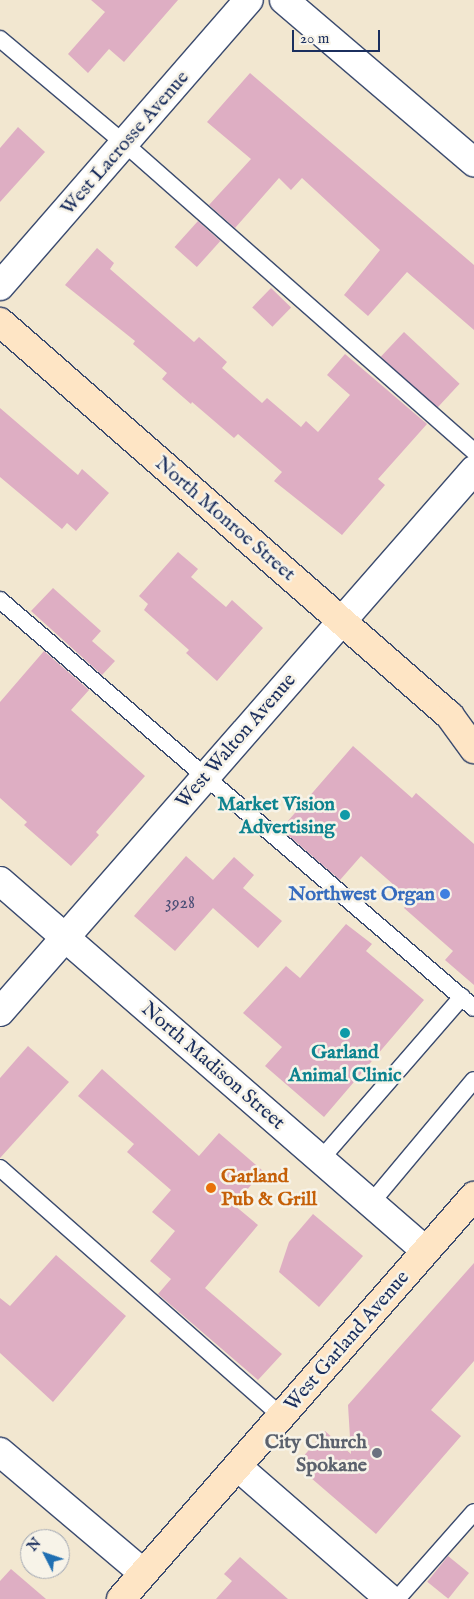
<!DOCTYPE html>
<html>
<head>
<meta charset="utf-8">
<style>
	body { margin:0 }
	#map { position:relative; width:474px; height:1599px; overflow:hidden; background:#f2e7d0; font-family:"IM FELL English",serif }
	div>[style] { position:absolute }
	.building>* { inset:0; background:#deaec3; transform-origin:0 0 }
	.roads { filter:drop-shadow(1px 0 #3b4b6f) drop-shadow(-1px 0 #3b4b6f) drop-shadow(0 1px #3b4b6f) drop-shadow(0 -1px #3b4b6f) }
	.lane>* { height:16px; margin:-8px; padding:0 8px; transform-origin:8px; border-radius:8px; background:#fff }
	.street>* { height:28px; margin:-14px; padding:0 14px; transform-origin:14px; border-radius:14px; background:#fff }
	.secondary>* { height:28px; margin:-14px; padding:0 14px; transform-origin:14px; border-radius:14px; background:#fee5c5 }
	.dots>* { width:14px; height:14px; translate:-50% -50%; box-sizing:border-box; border:2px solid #f7f3e8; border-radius:50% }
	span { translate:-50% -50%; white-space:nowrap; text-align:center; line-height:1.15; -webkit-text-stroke:5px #f7f3e8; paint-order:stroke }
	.number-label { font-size:18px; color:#4c4f77 }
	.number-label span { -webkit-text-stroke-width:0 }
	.street-label { font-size:20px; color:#1b2f5e }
	.culture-label { font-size:20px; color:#0d838f; font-weight:700 }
	.right { translate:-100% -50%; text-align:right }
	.shop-label { font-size:20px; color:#366cbe; font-weight:700 }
	.food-label { font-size:20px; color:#c56008; font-weight:700 }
	.left { translate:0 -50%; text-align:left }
	.worship-label { font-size:20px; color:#5b616d; font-weight:700 }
	.north { position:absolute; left:20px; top:1529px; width:50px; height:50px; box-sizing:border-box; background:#f7f3e8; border:1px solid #9fa5b1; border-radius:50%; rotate:311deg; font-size:14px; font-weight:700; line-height:20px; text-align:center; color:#1b2f5e }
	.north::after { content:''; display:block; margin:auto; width:18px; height:22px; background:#1f6fb2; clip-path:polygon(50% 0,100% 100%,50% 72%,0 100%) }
	.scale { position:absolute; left:292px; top:30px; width:88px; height:22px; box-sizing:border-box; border:2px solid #1b2f5e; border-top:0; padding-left:6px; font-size:15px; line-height:18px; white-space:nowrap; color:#1b2f5e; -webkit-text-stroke:4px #f7f3e8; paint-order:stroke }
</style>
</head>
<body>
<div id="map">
	<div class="building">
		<i style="clip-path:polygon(91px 0,178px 0,124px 62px,109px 49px,88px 73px,68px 54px,105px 12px)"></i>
		<i style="clip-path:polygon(250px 73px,474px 265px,474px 330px,407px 272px,368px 316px,344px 295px,380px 250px,302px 178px,291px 190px,279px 178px,235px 228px,209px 205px,251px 159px,207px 122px)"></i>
		<i style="clip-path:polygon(18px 127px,45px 152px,0 202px,0 148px)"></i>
		<i style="left:198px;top:221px;width:30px;height:35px;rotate:42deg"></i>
		<i style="clip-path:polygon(97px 248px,114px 263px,110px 269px,194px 342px,199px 337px,227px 362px,222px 368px,262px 403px,267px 398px,301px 427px,306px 421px,318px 432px,350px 395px,327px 375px,345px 354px,427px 424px,378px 479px,385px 485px,342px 535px,274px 481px,282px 472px,238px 434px,234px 438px,192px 402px,191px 404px,162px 379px,167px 373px,133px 344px,135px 341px,65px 285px)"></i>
		<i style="left:271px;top:288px;width:28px;height:27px;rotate:44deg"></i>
		<i style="left:404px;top:332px;width:76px;height:34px;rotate:43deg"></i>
		<i style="clip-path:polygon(0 408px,78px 475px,82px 469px,109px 493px,76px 531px,67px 523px,62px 529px,0 477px)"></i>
		<i style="clip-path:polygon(178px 552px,198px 569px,191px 577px,226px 607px,232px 600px,263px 628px,217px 681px,186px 653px,189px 650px,144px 610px,148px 604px,139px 596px)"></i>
		<i style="clip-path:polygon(53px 588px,101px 631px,92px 641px,115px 661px,102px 675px,31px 611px)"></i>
		<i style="clip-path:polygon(44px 651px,89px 690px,71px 710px,145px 776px,96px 832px,99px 835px,71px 866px,24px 825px,27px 822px,0 798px,0 702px)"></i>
		<i style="clip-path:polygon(353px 746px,412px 798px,416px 793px,474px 844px,474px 985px,445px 960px,453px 951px,404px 908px,411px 900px,361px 856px,340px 880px,281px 829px)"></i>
		<i style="clip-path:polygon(186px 856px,213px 880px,234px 857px,254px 875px,243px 888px,282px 921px,258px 948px,213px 908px,175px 951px,134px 916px)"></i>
		<i style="clip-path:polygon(346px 924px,372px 944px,366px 951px,424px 1000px,324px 1117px,265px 1066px,282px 1047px,243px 1013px,286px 966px,300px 978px)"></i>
		<i style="clip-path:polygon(28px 1046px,69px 1082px,0 1158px,0 1078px)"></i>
		<i style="clip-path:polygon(102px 1069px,199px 1156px,219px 1133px,263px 1171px,234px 1205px,258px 1225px,205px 1288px,282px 1354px,258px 1380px,158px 1294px,171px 1279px,150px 1261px,175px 1231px,152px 1212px,171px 1190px,127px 1152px,134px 1144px,78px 1096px)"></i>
		<i style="clip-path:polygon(313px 1214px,363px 1256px,319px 1307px,279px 1272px,289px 1242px)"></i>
		<i style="clip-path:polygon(56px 1255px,126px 1316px,53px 1402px,0 1353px,0 1298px,10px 1306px)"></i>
		<i style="clip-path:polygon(474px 1263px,474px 1361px,431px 1410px,461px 1436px,376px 1534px,296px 1465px,325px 1431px,351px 1454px,348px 1405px)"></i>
		<i style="left:448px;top:1556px;width:27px;height:33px;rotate:39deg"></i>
		<i style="clip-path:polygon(240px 1557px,288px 1599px,216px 1599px,232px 1581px,224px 1574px)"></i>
		<i style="clip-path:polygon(11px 1569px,46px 1599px,0 1599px,0 1581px)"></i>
	</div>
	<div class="roads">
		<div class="lane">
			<i style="left:0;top:39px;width:162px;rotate:40deg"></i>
			<i style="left:124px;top:143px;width:467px;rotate:41.4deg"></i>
			<i style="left:0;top:600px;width:625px;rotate:40.72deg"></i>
			<i style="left:321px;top:1159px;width:215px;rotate:-49deg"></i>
			<i style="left:0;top:1168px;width:375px;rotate:41.4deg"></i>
			<i style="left:371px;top:1203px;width:160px;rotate:-50.1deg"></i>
			<i style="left:397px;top:1599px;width:116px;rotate:-48.5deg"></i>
		</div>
		<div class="street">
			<i style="left:284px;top:0;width:250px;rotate:40.5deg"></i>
			<i style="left:0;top:286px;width:379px;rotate:-49deg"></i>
			<i style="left:0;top:881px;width:564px;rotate:40.98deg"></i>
			<i style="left:0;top:1012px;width:720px;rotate:-48.83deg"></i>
			<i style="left:0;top:1452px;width:187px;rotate:40.2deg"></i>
			<i style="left:238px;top:1467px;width:201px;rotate:41deg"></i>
		</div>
		<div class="secondary">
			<i style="left:0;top:322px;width:598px;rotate:41.2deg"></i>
			<i style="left:450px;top:716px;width:41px;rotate:54deg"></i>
			<i style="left:121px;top:1599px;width:536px;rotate:-48.78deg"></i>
		</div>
	</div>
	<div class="dots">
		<i style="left:345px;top:815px;background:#0f9aa8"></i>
		<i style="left:445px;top:894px;background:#3f7fe0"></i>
		<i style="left:345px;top:1033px;background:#0f9aa8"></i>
		<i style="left:211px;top:1188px;background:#e8710a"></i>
		<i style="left:377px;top:1453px;background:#6b7280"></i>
	</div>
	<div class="number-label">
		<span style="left:180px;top:904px">3928</span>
	</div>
	<div class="street-label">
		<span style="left:125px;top:143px;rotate:-49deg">West Lacrosse Avenue</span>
		<span style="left:225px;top:519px;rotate:41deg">North Monroe Street</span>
		<span style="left:236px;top:741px;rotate:-49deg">West Walton Avenue</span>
		<span style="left:213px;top:1066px;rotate:41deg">North Madison Street</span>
		<span style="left:347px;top:1341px;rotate:-49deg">West Garland Avenue</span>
	</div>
	<div class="culture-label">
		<span class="right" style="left:335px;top:816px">Market Vision<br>Advertising</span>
		<span style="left:345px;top:1064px">Garland<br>Animal Clinic</span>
	</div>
	<div class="shop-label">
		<span class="right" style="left:435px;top:894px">Northwest Organ</span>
	</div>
	<div class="food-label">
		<span class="left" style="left:221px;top:1188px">Garland<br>Pub &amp; Grill</span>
	</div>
	<div class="worship-label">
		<span class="right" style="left:367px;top:1454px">City Church<br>Spokane</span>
	</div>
	<div class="north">N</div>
	<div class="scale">20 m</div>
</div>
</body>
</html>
